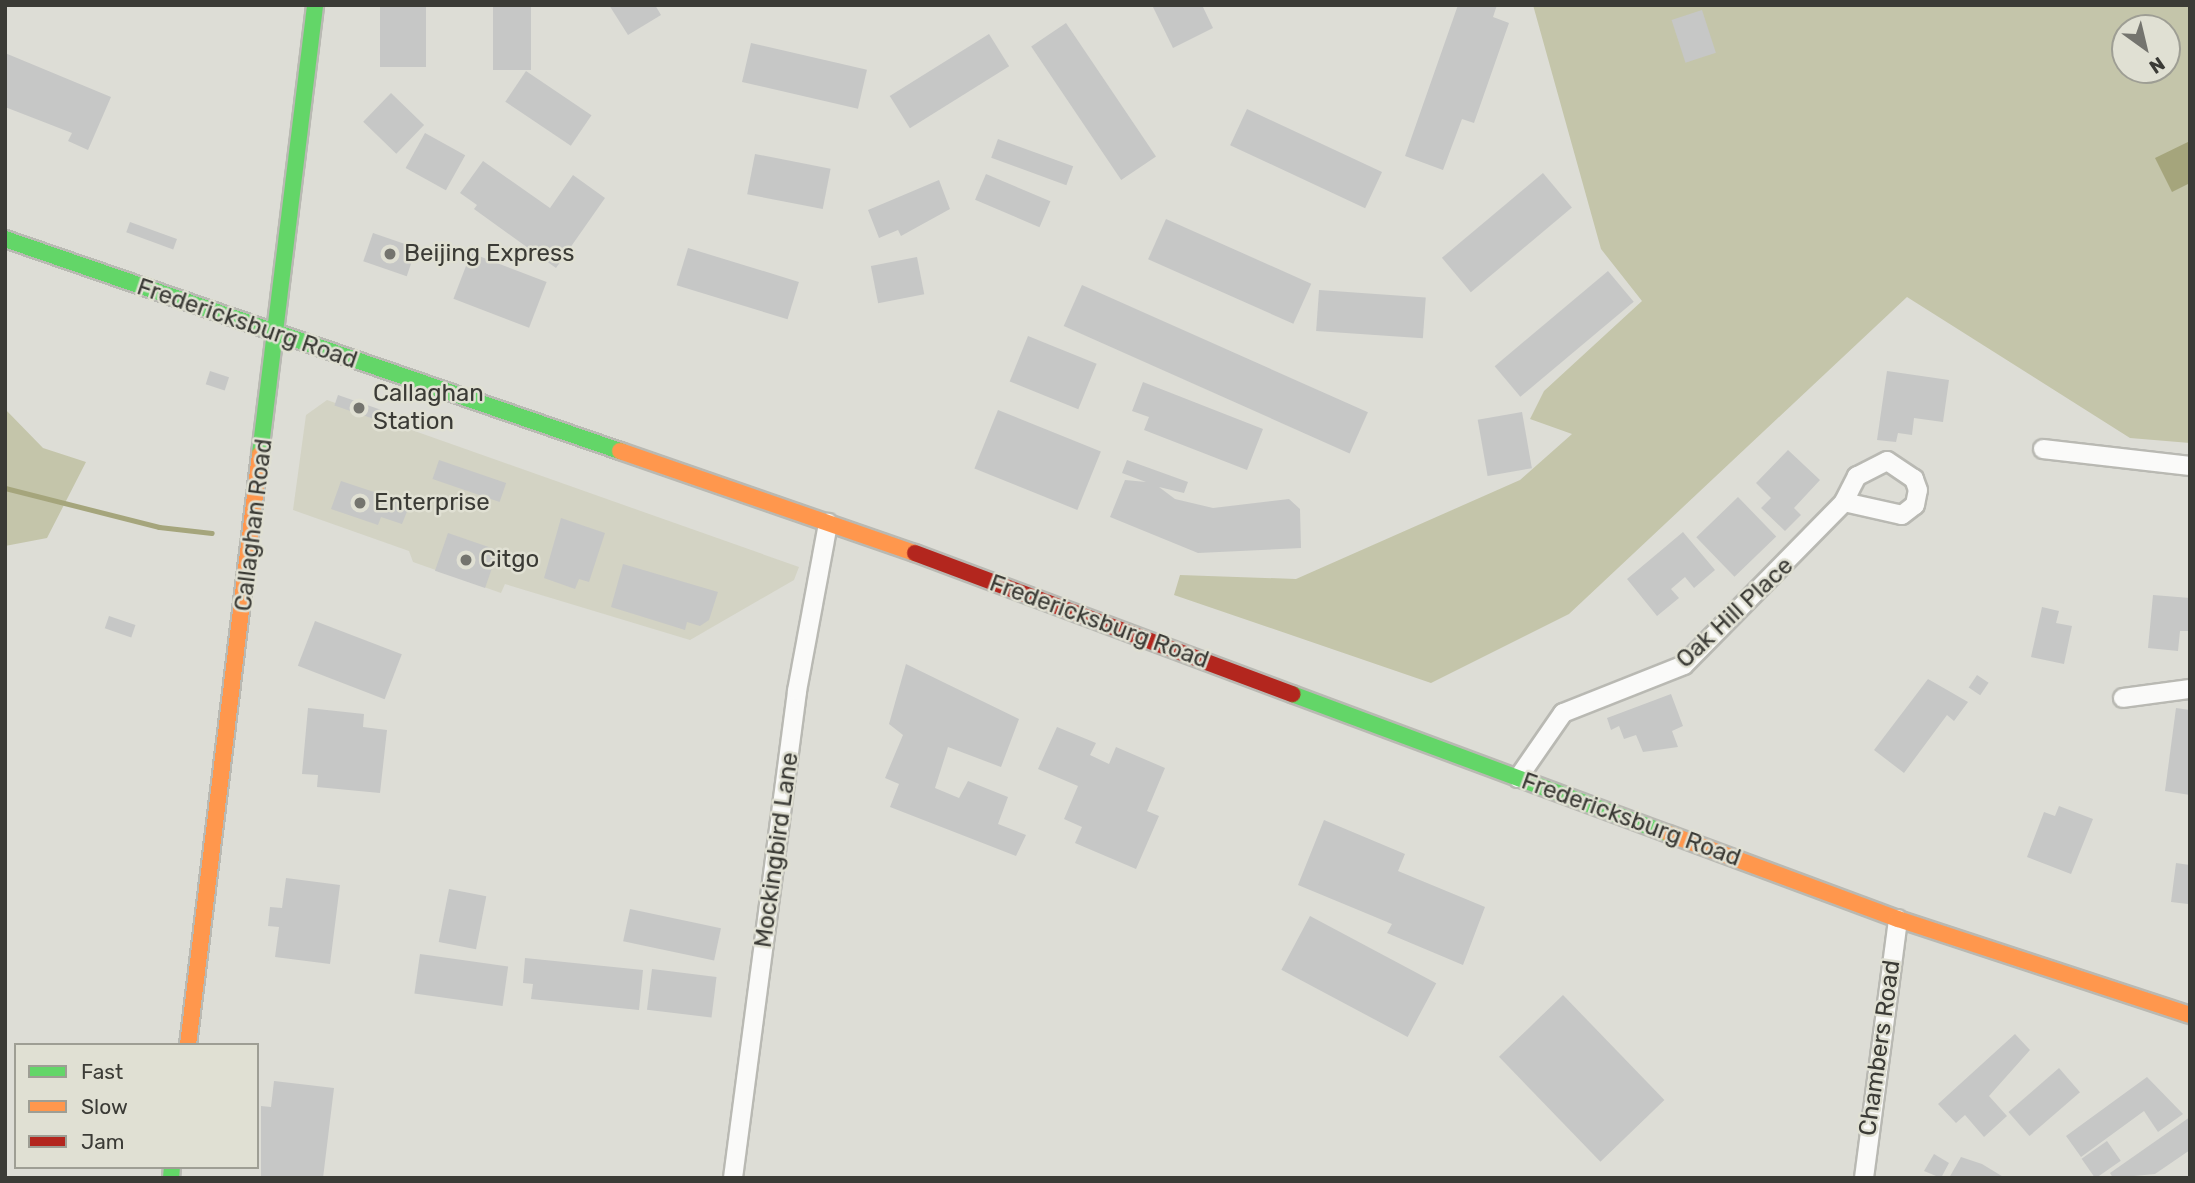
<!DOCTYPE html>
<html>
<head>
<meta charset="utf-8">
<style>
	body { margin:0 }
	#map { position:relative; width:2195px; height:1183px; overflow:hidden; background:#ddddd6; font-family:Rubik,sans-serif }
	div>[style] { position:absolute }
	.built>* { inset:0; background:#d3d3c4 }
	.green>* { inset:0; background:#c4c5aa }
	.water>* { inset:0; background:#a5a57c }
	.stream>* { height:5px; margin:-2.5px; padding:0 2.5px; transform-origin:2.5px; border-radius:2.5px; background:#a5a57c }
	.building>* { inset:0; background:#c6c7c6; transform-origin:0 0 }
	.roads { filter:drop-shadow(2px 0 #b9b9b3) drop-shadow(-2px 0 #b9b9b3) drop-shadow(0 2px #b9b9b3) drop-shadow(0 -2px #b9b9b3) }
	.street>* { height:18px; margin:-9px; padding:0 9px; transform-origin:9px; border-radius:9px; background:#fafaf9 }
	.fast>* { height:16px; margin:-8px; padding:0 8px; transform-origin:8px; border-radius:8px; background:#63d668 }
	.slow>* { height:16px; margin:-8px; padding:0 8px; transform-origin:8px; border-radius:8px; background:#ff974d }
	.jam>* { height:16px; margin:-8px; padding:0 8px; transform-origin:8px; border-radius:8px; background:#b3261e }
	.dots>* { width:19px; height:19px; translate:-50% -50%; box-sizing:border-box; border:4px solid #e0e0d3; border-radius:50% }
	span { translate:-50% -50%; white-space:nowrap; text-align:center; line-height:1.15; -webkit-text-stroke:5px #e0e0d3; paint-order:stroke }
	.poi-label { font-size:24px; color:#3b3b36 }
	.left { translate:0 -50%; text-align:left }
	.street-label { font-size:24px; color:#3b3b36 }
	.frame { position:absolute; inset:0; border:7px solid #3b3b36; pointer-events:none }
	.legend { position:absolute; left:14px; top:1043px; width:245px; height:126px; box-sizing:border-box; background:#e0e0d3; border:2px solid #9e9e94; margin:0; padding:9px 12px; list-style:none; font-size:21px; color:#3b3b36 }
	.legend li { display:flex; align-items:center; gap:14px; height:35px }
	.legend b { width:35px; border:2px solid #9e9e94 }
	.north { position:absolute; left:2111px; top:14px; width:70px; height:70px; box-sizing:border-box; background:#e0e0d3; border:2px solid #9e9e94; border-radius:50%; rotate:146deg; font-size:19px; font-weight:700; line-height:28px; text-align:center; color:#3b3b36 }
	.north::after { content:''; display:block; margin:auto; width:24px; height:32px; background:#74746e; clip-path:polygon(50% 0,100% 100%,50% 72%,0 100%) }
</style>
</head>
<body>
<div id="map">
	<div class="built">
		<i style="clip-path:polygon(327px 400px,799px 567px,794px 580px,690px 640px,505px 584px,501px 593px,413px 562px,409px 551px,293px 510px,306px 415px)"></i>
	</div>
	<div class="green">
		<i style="clip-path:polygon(evenodd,1533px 5px,2190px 5px,2190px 443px,2130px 438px,1907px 297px,1569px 614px,1431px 683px,1174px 595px,1180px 575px,1296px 579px,1520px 480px,1572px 434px,1530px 419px,1544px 391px,1642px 301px,1601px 249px,1533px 5px,2125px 28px,2167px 28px,2167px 70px,2125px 70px,2125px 28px)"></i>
		<i style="clip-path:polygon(5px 409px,43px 448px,86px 462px,47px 538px,5px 546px)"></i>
	</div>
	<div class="water">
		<i style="clip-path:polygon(2190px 141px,2190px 183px,2172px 192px,2155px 158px)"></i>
	</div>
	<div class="stream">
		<i style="left:5px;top:488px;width:159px;rotate:14.2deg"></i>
		<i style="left:159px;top:527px;width:53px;rotate:6.5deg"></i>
	</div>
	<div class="building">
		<i style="left:380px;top:5px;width:46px;height:62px"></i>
		<i style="left:493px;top:5px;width:38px;height:65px"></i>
		<i style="clip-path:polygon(609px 5px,655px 5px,661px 15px,628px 35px)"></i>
		<i style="clip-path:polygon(1152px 5px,1202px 5px,1213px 28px,1173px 48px)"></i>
		<i style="clip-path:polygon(1458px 5px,1497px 5px,1493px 17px,1509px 23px,1474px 123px,1462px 119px,1443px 170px,1405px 156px)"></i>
		<i style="left:1702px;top:10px;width:45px;height:32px;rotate:72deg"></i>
		<i style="left:1066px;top:23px;width:161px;height:42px;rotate:56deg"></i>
		<i style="left:989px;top:34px;width:38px;height:117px;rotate:58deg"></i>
		<i style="left:751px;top:43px;width:119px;height:40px;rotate:13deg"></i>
		<i style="clip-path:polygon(5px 53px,111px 97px,88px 150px,68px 141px,72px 133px,5px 107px)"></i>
		<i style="left:526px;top:71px;width:79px;height:37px;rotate:34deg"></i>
		<i style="left:391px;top:93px;width:46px;height:40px;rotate:44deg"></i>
		<i style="left:1247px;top:109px;width:149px;height:40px;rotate:25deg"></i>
		<i style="left:425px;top:133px;width:46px;height:40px;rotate:29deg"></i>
		<i style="left:998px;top:139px;width:80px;height:20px;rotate:20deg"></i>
		<i style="left:755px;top:154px;width:77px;height:41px;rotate:11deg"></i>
		<i style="clip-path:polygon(483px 161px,550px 208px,573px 175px,605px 198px,556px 268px,474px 209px,477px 205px,460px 193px)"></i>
		<i style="left:1543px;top:173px;width:45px;height:132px;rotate:50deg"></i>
		<i style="left:986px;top:174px;width:70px;height:28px;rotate:23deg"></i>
		<i style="clip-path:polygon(939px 180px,950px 209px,901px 236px,898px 230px,879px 238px,868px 210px)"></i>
		<i style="left:1166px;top:219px;width:159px;height:44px;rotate:24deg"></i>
		<i style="left:130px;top:222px;width:50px;height:11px;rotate:20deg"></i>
		<i style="left:373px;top:233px;width:46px;height:30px;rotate:19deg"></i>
		<i style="left:688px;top:248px;width:116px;height:39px;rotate:17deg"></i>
		<i style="left:471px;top:253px;width:81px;height:49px;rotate:21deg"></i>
		<i style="left:917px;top:257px;width:38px;height:47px;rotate:79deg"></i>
		<i style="left:1608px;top:271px;width:40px;height:148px;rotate:50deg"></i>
		<i style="left:1082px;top:285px;width:313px;height:45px;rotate:24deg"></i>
		<i style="left:1319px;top:290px;width:107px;height:41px;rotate:4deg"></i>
		<i style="left:1028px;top:336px;width:74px;height:49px;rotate:22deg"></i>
		<i style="left:210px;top:371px;width:20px;height:14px;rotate:18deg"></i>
		<i style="clip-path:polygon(1887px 371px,1949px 380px,1943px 422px,1914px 418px,1912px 435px,1898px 433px,1896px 442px,1877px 440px)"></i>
		<i style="clip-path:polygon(1143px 382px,1263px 429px,1247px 470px,1144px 430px,1149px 417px,1132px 411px)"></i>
		<i style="left:338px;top:395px;width:49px;height:11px;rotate:19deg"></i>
		<i style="left:998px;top:410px;width:111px;height:63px;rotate:22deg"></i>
		<i style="left:1522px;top:412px;width:57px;height:45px;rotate:80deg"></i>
		<i style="clip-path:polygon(1788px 450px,1820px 480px,1794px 508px,1801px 515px,1785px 531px,1761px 508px,1771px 498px,1756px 483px)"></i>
		<i style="left:439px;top:460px;width:71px;height:20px;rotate:19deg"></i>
		<i style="clip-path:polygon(1127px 460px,1188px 482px,1184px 493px,1159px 487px,1175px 499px,1213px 508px,1289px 499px,1300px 509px,1301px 548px,1198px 553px,1110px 517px,1125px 480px,1146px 482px,1122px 473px)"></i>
		<i style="clip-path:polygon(341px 481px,410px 504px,402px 524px,381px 517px,378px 525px,331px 509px)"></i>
		<i style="left:1738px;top:497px;width:55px;height:58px;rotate:46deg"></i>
		<i style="clip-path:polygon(561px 518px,605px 533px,589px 582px,579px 579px,575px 589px,544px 578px)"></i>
		<i style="clip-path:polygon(1683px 532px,1715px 570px,1694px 588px,1685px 577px,1671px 589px,1679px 598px,1657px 616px,1627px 579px)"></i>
		<i style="left:448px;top:533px;width:53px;height:40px;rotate:19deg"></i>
		<i style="clip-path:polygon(623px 564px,718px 592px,709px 620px,700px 626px,687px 622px,685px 630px,611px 607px)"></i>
		<i style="clip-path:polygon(2153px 595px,2190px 598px,2189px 631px,2180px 631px,2178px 651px,2148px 648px)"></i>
		<i style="clip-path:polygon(2042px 607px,2059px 611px,2056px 623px,2072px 626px,2064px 664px,2031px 657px)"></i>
		<i style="left:109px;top:616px;width:28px;height:13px;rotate:19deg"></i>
		<i style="left:315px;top:621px;width:93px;height:48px;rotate:21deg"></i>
		<i style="clip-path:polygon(906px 664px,1019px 719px,1001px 767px,948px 747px,935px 788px,959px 798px,968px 781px,1008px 797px,998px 824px,1026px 835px,1016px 856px,890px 807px,899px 784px,885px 778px,903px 735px,889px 724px)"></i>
		<i style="left:1977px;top:675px;width:14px;height:15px;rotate:34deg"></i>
		<i style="clip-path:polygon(1928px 679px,1968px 702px,1954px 721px,1947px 715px,1904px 773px,1874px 750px)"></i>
		<i style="clip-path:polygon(1671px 694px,1683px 726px,1672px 731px,1678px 747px,1643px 752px,1636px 735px,1624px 739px,1619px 726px,1611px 730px,1607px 718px)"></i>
		<i style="clip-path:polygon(308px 708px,364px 714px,363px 727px,387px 730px,380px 793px,317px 787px,318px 775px,302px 774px)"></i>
		<i style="clip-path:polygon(2176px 708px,2190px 710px,2190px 795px,2165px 791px)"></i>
		<i style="clip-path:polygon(1057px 727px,1096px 743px,1090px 755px,1109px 764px,1116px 747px,1165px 768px,1147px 811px,1159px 816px,1136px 869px,1075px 843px,1082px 827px,1064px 819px,1078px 786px,1038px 769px)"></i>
		<i style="clip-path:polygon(2059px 806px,2093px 819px,2071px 874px,2027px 857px,2044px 812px,2055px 816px)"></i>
		<i style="clip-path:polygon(1324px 820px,1405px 854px,1398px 871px,1485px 907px,1463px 965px,1387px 933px,1392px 924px,1298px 885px)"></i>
		<i style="clip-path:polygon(2176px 863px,2190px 865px,2190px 923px,2188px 904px,2171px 902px)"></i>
		<i style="clip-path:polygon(286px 878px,340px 885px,330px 964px,275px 957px,279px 927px,268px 926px,270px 907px,282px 908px)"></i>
		<i style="left:449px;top:889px;width:38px;height:54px;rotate:11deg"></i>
		<i style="left:630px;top:909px;width:93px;height:33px;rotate:12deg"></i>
		<i style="left:1310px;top:916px;width:143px;height:61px;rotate:28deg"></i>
		<i style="left:420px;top:954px;width:89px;height:40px;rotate:8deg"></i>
		<i style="clip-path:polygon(525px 958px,643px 970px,639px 1010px,531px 999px,533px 984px,523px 983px)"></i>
		<i style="left:652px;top:969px;width:65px;height:41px;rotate:7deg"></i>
		<i style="left:1563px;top:995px;width:146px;height:89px;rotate:46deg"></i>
		<i style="clip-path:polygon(2015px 1034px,2030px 1050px,1989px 1096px,2007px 1116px,1984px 1137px,1965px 1115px,1956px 1123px,1938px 1104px)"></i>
		<i style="left:2059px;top:1068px;width:32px;height:67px;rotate:49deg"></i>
		<i style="clip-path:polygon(2147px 1077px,2183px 1114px,2158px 1132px,2144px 1111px,2081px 1157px,2066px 1136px)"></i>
		<i style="clip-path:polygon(274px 1081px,334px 1088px,323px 1178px,261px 1178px,261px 1106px,271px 1107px)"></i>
		<i style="clip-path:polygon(2190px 1117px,2190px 1150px,2155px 1174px,2113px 1178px,2110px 1173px)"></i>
		<i style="left:2107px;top:1141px;width:24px;height:31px;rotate:55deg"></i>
		<i style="clip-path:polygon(1934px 1154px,1949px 1163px,1941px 1178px,1924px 1171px)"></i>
		<i style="clip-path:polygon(1961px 1157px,1982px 1164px,2005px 1178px,1949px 1178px)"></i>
	</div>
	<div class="roads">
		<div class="street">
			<i style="left:2043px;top:449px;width:148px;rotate:6.6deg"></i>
			<i style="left:2123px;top:698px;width:68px;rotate:-7.7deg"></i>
			<i style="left:1518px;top:778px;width:79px;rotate:-55.3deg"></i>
			<i style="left:1563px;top:713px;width:130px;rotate:-21.6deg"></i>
			<i style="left:1684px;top:665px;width:228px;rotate:-45.5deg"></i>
			<i style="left:1844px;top:502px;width:59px;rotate:12.6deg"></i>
			<i style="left:1902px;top:515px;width:16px;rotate:-38deg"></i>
			<i style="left:1915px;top:505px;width:15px;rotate:-79deg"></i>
			<i style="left:1918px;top:490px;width:12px;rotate:-110deg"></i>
			<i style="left:1914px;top:479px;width:32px;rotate:-146deg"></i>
			<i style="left:1887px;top:461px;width:34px;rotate:153deg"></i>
			<i style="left:1857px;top:476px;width:29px;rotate:117deg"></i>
			<i style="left:733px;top:1178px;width:491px;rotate:-82.5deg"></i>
			<i style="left:797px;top:691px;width:171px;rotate:-79.5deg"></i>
			<i style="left:1864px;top:1178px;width:261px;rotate:-82.5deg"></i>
		</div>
		<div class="fast">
			<i style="left:5px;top:239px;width:651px;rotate:19.02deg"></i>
			<i style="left:260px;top:454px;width:452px;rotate:-83deg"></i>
			<i style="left:1292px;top:694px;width:402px;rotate:20.4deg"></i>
			<i style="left:171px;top:1178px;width:11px;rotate:-85deg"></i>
		</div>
		<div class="slow">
			<i style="left:620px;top:451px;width:312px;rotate:19.1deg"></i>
			<i style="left:1669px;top:834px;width:244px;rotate:20.4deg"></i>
			<i style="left:1898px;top:919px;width:307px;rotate:18.2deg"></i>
			<i style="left:188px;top:1045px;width:595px;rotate:-83.05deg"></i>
		</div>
		<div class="jam">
			<i style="left:915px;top:553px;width:403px;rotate:20.5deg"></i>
		</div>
	</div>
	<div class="dots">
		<i style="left:390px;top:254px;background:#74746e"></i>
		<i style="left:359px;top:408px;background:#74746e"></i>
		<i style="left:360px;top:503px;background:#74746e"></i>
		<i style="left:466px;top:560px;background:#74746e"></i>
	</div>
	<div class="poi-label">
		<span class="left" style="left:404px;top:254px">Beijing Express</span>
		<span class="left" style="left:373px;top:408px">Callaghan<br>Station</span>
		<span class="left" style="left:374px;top:503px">Enterprise</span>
		<span class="left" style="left:480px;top:560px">Citgo</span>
	</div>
	<div class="street-label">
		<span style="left:247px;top:324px;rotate:19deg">Fredericksburg Road</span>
		<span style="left:254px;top:525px;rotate:-83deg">Callaghan Road</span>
		<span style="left:1735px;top:613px;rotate:-43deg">Oak Hill Place</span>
		<span style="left:1099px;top:622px;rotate:20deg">Fredericksburg Road</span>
		<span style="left:1631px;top:820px;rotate:20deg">Fredericksburg Road</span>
		<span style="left:777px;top:850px;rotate:-82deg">Mockingbird Lane</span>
		<span style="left:1880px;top:1048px;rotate:-82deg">Chambers Road</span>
	</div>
	<div class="frame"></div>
	<ul class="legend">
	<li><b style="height:9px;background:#63d668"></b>Fast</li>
	<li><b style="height:9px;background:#ff974d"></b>Slow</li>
	<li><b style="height:9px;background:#b3261e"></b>Jam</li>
	</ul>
	<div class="north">N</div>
</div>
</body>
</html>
